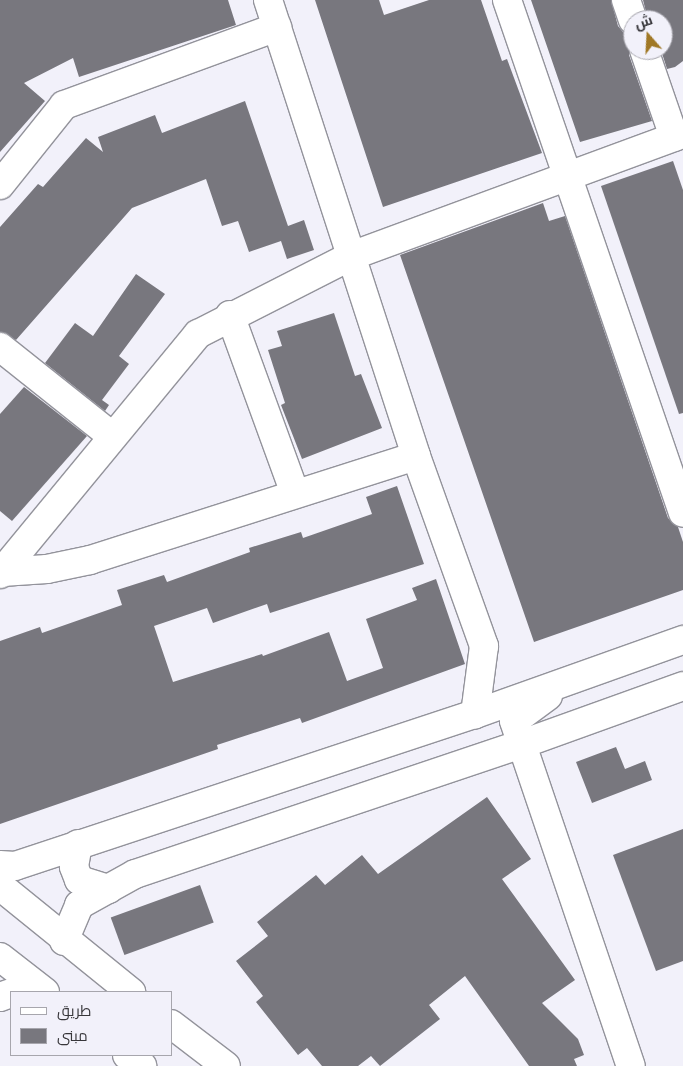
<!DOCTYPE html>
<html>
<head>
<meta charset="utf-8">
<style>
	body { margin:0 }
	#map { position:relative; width:683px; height:1066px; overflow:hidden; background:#f2f1fa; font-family:Jost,Cairo,sans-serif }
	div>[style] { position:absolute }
	.building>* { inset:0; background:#78777e; transform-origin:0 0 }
	.roads { filter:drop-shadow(1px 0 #93939b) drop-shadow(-1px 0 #93939b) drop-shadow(0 1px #93939b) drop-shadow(0 -1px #93939b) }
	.minor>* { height:28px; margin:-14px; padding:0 14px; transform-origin:14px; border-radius:14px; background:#fff }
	span { translate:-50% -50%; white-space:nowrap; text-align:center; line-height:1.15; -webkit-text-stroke:5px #f2f1fa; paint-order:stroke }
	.legend { position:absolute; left:10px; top:991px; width:162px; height:65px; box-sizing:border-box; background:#f2f1fa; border:1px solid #a7a6ad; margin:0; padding:6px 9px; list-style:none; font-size:15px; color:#37363a }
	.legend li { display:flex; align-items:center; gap:10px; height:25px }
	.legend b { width:25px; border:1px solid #a7a6ad }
	.north { position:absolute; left:623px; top:10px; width:50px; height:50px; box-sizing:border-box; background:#f2f1fa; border:1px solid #a7a6ad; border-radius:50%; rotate:341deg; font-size:14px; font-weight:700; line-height:20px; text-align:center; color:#37363a }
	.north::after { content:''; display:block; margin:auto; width:18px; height:22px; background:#a07826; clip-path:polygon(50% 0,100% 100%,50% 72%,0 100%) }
</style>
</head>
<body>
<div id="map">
	<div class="building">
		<i style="clip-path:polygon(0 0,228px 0,236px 25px,79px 77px,73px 58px,24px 83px,45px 101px,0 152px)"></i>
		<i style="clip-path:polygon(315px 0,379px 0,384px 15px,429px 0,481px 0,502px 61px,507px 59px,542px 153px,383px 207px)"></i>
		<i style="clip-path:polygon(531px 0,611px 0,618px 26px,623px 32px,633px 35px,629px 55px,652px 121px,580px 142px)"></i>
		<i style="clip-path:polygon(643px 0,683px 0,683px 61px,675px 67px,667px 69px,661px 50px,663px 20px,648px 20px)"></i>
		<i style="clip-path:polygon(245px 101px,288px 226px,304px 220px,314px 250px,287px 259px,281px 241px,249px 252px,238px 221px,222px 226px,206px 179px,132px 208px,16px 340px,0 332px,0 227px,38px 184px,43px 187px,86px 138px,103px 152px,98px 137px,155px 115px,162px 133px)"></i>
		<i style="clip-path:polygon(673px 161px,683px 190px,683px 413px,679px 414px,601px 186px)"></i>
		<i style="clip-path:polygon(543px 203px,549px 221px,565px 216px,668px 518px,678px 527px,683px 542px,683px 590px,534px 642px,400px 255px)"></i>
		<i style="clip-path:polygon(136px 274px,165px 294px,119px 356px,129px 364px,102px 400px,109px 405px,105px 411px,45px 363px,75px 323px,93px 336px)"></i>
		<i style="clip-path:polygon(334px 313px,355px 376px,361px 374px,382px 428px,302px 459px,281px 405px,285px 403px,268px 350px,282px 346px,277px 331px)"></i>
		<i style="clip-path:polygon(24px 387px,87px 436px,12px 521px,0 511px,0 414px)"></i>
		<i style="clip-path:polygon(397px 486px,424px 564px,270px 613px,267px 604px,213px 623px,207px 608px,154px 626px,173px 682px,262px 654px,263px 656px,329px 632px,347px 681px,383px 668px,366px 619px,417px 600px,412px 588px,436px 579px,465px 664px,302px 723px,300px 718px,217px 745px,218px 749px,0 824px,0 641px,40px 627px,42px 633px,122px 605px,117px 590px,164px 575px,167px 582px,250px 552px,249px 548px,301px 532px,303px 538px,372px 514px,366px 497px)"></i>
		<i style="clip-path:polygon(616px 747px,625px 769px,645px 761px,652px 780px,592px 803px,576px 762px)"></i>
		<i style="clip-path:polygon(487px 797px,531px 859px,502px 879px,575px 980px,542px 1003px,578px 1039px,584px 1055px,574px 1059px,577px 1066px,529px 1066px,465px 976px,429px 1005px,440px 1019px,380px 1066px,371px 1056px,358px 1066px,322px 1066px,307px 1048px,298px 1055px,256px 1002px,263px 996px,236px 961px,268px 936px,257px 922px,316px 875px,325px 885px,362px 855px,378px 874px)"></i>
		<i style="clip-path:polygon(683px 829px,683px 961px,656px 971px,613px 855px)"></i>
		<i style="left:200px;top:885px;width:40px;height:95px;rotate:70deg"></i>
	</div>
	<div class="roads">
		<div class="minor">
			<i style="left:268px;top:0;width:479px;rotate:72deg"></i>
			<i style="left:416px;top:456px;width:202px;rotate:70.3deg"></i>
			<i style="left:484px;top:646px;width:69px;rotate:97.5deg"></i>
			<i style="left:507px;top:0;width:542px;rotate:71.06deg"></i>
			<i style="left:626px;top:0;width:21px;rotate:71deg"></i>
			<i style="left:644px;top:50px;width:92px;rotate:71deg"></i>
			<i style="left:0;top:185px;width:102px;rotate:-51.3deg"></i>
			<i style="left:64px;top:105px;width:227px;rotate:-20.1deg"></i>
			<i style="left:230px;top:315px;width:190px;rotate:70deg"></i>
			<i style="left:0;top:347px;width:143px;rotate:38.5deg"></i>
			<i style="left:2px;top:572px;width:45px;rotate:-3.8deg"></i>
			<i style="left:47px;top:569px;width:44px;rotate:-11.8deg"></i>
			<i style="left:90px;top:560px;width:342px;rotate:-17.7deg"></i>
			<i style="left:0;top:574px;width:311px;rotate:-50.5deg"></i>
			<i style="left:198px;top:334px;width:172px;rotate:-27deg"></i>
			<i style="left:351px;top:256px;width:354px;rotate:-20.2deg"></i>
			<i style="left:548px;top:696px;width:42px;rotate:143.7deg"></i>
			<i style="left:514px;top:721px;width:364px;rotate:71.3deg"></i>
			<i style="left:78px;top:844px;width:23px;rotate:100deg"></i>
			<i style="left:74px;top:867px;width:14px;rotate:69deg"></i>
			<i style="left:79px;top:880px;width:31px;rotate:17deg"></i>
			<i style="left:0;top:865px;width:15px;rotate:4deg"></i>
			<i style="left:15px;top:866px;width:484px;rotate:-18.3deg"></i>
			<i style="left:475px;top:714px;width:221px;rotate:-19.6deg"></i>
			<i style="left:0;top:886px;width:169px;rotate:39deg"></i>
			<i style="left:64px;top:941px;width:39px;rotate:-67deg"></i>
			<i style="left:79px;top:905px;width:64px;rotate:-29deg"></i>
			<i style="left:135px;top:874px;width:408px;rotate:-18.6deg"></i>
			<i style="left:522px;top:744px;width:171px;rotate:-19.8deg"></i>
			<i style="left:0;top:957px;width:57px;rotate:37.9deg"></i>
			<i style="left:0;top:997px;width:12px;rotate:-20deg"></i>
			<i style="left:171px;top:1024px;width:69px;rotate:37.4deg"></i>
			<i style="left:127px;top:1055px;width:19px;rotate:36deg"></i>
		</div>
	</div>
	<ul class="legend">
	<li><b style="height:6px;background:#fff"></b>طريق</li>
	<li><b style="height:14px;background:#78777e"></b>مبنى</li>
	</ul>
	<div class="north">ش</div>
</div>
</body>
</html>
